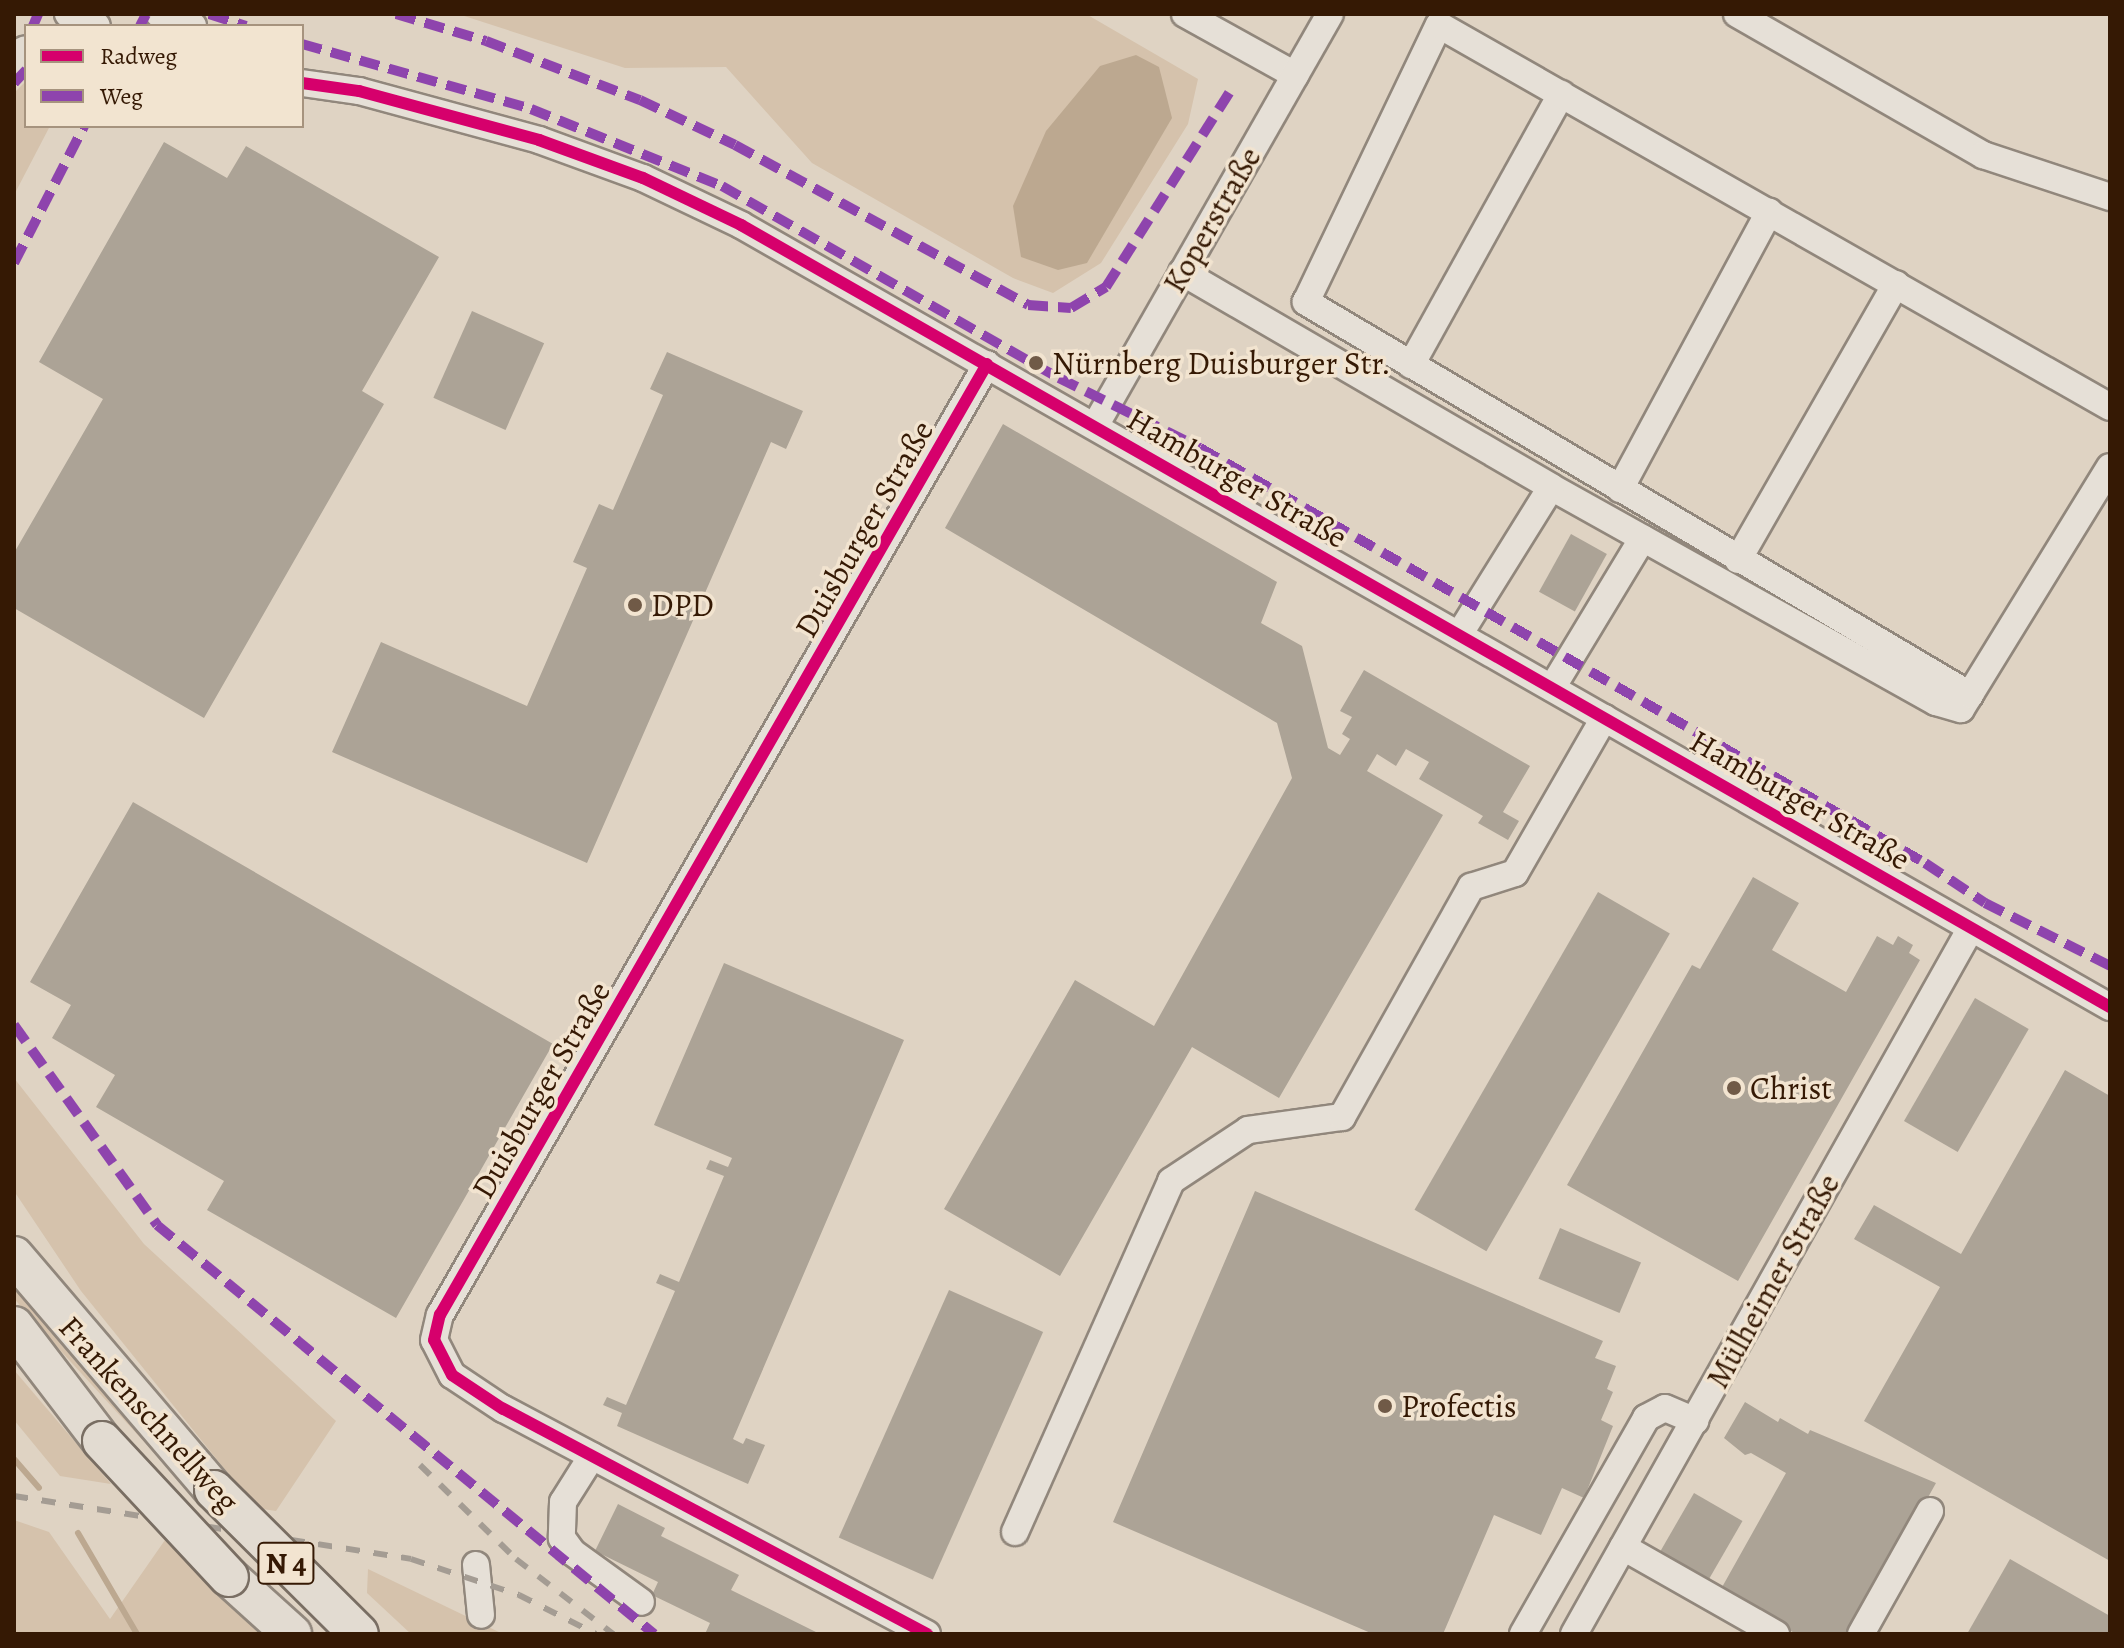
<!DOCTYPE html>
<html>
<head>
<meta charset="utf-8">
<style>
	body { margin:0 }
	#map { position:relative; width:2124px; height:1648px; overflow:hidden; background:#dfd3c3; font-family:Alegreya,serif }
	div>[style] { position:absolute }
	.green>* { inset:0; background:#d5c2ac }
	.water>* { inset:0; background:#bca890 }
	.stream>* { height:6px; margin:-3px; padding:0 3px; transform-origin:3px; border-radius:3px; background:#bca890 }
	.building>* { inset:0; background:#aca396; transform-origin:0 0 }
	.roads { filter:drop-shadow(2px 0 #91877c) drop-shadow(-2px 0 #91877c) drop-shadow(0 2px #91877c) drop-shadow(0 -2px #91877c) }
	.minor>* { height:26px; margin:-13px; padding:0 13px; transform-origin:13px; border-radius:13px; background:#e6e0d7 }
	.major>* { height:32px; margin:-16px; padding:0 16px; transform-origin:16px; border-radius:16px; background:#e2dbd1 }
	.highway>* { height:38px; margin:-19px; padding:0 19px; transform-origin:19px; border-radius:19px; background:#e2dbd1 }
	.rail>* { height:6px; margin-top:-3px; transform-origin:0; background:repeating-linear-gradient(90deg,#a49c93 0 14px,transparent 0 28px) }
	.bridges { filter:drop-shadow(2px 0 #796e63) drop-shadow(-2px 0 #796e63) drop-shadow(0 2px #796e63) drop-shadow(0 -2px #796e63) }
	.highway-bridge>* { height:38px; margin:-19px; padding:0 19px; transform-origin:19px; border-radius:19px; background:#e2dbd1 }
	.quiet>* { height:10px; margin-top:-5px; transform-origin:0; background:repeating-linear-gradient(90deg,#8e44ad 0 20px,transparent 0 30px) }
	.cycleway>* { height:12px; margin:-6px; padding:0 6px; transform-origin:6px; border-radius:6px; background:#d6006c }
	.dots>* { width:22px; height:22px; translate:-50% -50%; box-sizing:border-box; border:4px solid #f2e4d0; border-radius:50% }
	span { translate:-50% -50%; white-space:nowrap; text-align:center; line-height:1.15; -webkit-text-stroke:7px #f2e4d0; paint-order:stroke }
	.shield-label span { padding:2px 6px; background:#f2e4d0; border:2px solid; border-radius:6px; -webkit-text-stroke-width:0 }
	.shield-label { font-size:30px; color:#351904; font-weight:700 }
	.street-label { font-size:32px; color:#351904 }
	.poi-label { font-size:32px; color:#351904 }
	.left { translate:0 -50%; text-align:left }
	.frame { position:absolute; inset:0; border:16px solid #351904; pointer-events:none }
	.legend { position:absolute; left:24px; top:24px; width:280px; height:104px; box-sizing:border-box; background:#f2e4d0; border:2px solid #a6937e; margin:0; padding:10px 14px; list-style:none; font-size:24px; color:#351904 }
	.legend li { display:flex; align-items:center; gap:16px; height:40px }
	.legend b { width:40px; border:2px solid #a6937e }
</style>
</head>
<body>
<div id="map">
	<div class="green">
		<i style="clip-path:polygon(458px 14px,1086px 14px,1198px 79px,1188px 124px,1101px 263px,1053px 293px,1013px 278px,812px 163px,726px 67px,625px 68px)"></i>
		<i style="clip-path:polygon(26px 81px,26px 126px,50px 126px,14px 195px,14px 93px)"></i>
		<i style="clip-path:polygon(14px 1078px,144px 1244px,336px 1421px,276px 1511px,256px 1508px,81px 1291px,14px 1191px)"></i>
		<i style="clip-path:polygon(14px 1275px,219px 1512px,213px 1517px,26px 1313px,14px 1298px)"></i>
		<i style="clip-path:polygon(14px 1370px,111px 1484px,60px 1476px,14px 1420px)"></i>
		<i style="clip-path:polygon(14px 1520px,49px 1532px,110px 1619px,165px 1540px,268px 1634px,14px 1634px)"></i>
		<i style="clip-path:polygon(368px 1569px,503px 1634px,411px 1634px,367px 1593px)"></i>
	</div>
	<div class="water">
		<i style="clip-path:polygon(1136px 55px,1159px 67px,1172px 118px,1087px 263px,1058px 270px,1021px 257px,1013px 206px,1046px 131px,1100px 66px)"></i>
	</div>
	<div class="stream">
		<i style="left:14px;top:1459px;width:38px;rotate:49deg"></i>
		<i style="left:78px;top:1533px;width:117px;rotate:59.7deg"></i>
	</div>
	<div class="building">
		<i style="clip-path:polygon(164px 142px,227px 178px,246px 146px,439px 257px,362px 391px,384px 404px,204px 718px,14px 608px,14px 553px,103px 399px,39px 362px)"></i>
		<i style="left:472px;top:311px;width:79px;height:95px;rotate:24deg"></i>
		<i style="clip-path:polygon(667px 352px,803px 411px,786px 449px,771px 442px,587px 863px,332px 752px,381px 642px,527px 706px,587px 568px,573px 562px,599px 504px,613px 510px,663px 395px,650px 389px)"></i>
		<i style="clip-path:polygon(1003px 424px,1277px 582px,1261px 623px,1302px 646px,1328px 748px,1340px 755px,1350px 739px,1342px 734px,1352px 717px,1340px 711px,1364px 670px,1530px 766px,1503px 812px,1519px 821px,1508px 840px,1478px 823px,1483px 816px,1419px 779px,1429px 762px,1406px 749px,1396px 766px,1377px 754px,1367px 771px,1443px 815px,1279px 1098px,1192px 1047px,1060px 1276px,944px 1209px,1075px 980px,1154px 1026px,1292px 778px,1277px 723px,945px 528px)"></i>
		<i style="left:1571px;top:534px;width:41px;height:66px;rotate:29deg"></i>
		<i style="clip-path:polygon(133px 802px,553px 1044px,396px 1318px,207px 1210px,224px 1181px,96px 1107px,115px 1075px,52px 1038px,71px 1005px,30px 982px)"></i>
		<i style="clip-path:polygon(1753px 877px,1799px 903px,1772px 950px,1846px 992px,1877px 936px,1893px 945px,1898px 936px,1913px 945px,1909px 953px,1920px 960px,1738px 1281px,1567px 1185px,1692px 965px,1700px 969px)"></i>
		<i style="left:1598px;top:892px;width:83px;height:367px;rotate:30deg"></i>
		<i style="clip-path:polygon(724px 963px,904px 1040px,733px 1439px,743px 1444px,746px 1438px,765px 1445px,748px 1484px,617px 1426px,622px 1413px,603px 1405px,607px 1397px,626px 1405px,675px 1291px,656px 1283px,660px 1274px,679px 1282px,724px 1176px,706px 1169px,710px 1160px,728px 1167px,732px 1158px,654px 1125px)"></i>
		<i style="left:1975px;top:998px;width:62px;height:142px;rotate:30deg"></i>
		<i style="clip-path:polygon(2065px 1070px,2110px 1096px,2110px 1561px,1864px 1421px,1940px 1287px,1854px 1239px,1874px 1205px,1961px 1254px)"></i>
		<i style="clip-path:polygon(1255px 1191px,1603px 1341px,1595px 1358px,1616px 1366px,1607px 1389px,1613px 1392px,1601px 1420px,1613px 1426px,1584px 1498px,1562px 1488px,1541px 1535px,1494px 1515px,1443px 1634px,1373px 1634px,1113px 1522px)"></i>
		<i style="left:1560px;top:1228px;width:88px;height:55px;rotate:23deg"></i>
		<i style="left:949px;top:1290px;width:103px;height:271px;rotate:24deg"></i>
		<i style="clip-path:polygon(1745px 1402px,1778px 1422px,1780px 1418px,1808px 1434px,1810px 1430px,1936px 1483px,1852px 1634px,1796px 1634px,1721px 1589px,1786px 1473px,1751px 1453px,1745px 1455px,1724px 1438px)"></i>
		<i style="left:1694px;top:1493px;width:56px;height:69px;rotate:30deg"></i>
		<i style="clip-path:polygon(618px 1504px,665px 1528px,661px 1536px,739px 1575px,731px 1590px,820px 1634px,705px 1634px,710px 1623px,652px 1595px,658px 1582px,595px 1551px)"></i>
		<i style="clip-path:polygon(2010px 1559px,2110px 1616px,2110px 1634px,1967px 1634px)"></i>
	</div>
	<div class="roads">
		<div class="minor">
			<i style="left:68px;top:14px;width:31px;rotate:22deg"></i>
			<i style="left:159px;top:14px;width:36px;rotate:19deg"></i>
			<i style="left:1185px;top:14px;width:126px;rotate:29deg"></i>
			<i style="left:1737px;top:14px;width:284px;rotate:29.8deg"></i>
			<i style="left:1983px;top:155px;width:134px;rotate:18.3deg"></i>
			<i style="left:302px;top:83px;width:58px;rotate:8deg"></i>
			<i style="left:359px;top:91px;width:187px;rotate:15.2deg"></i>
			<i style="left:539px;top:140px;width:111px;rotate:20.1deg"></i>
			<i style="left:643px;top:178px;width:109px;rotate:25.6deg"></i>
			<i style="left:741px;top:225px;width:1577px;rotate:29.74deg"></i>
			<i style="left:1182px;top:272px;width:427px;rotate:30.2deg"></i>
			<i style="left:1551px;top:487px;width:441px;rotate:29.2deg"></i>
			<i style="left:1936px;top:702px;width:26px;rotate:16deg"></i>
			<i style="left:1961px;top:709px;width:284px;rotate:-58.4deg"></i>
			<i style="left:1411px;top:365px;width:310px;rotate:-61deg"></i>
			<i style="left:1095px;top:426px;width:474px;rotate:-60.3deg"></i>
			<i style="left:1620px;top:489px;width:315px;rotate:-61.7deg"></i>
			<i style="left:1738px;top:560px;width:318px;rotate:-60.2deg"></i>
			<i style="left:1459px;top:635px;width:174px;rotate:-58.1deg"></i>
			<i style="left:1552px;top:688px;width:175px;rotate:-58.8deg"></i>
			<i style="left:1970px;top:695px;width:772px;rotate:-149.38deg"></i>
			<i style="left:1306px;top:302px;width:307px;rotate:-64.4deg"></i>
			<i style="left:1439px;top:25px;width:772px;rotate:29.65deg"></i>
			<i style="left:592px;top:1456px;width:54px;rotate:122.2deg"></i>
			<i style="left:563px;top:1502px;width:36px;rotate:92deg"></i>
			<i style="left:562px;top:1538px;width:17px;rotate:54deg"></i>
			<i style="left:572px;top:1552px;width:85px;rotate:35.9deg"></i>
			<i style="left:1015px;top:1532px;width:384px;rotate:-66deg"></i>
			<i style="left:1171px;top:1181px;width:92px;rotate:-33.5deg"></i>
			<i style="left:1248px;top:1130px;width:95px;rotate:-7.9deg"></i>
			<i style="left:1342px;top:1117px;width:264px;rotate:-60.7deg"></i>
			<i style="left:1471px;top:887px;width:46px;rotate:-17.7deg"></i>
			<i style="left:1515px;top:873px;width:179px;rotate:-60.1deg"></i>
			<i style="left:1623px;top:1547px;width:176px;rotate:29.6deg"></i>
			<i style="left:476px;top:1565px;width:50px;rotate:84.3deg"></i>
			<i style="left:927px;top:1634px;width:480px;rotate:-152deg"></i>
			<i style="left:503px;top:1409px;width:61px;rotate:-146.3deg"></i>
			<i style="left:452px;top:1375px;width:39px;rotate:-117deg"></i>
			<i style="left:434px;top:1340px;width:26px;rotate:-77deg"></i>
			<i style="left:440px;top:1315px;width:1097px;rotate:-60.09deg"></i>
			<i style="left:1523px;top:1634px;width:249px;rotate:-60.3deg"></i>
			<i style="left:1646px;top:1418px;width:21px;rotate:-28deg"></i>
			<i style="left:1665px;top:1408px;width:33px;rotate:23deg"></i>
			<i style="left:1574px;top:1634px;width:810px;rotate:-60.65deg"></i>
			<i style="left:1861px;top:1634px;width:141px;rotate:-60.7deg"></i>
		</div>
		<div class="major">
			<i style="left:14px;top:60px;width:14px;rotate:-34deg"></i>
		</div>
		<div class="highway">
			<i style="left:14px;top:1256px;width:308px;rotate:49.5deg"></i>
			<i style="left:14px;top:1326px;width:145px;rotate:52.6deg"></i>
			<i style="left:229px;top:1577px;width:85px;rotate:42.1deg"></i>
		</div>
	</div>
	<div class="rail">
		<i style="left:420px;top:1465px;width:134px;rotate:44.4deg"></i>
		<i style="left:516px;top:1559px;width:123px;rotate:37.7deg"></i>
		<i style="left:14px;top:1496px;width:402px;rotate:9deg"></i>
		<i style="left:411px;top:1559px;width:114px;rotate:18.4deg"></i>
		<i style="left:519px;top:1595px;width:86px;rotate:26.9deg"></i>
	</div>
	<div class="bridges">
		<div class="highway-bridge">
			<i style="left:102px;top:1441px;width:186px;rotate:47deg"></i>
			<i style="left:214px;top:1490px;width:204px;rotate:44.8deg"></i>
		</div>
	</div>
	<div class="quiet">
		<i style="left:209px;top:14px;width:39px;rotate:18deg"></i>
		<i style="left:396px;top:14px;width:94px;rotate:16.7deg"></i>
		<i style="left:486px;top:41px;width:165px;rotate:21deg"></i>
		<i style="left:640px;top:100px;width:105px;rotate:25.3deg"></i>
		<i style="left:735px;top:145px;width:334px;rotate:28.6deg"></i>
		<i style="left:1028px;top:305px;width:43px;rotate:4deg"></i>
		<i style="left:1071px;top:308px;width:41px;rotate:-31deg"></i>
		<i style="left:1106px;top:287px;width:233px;rotate:-57.6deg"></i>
		<i style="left:33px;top:26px;width:13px;rotate:-67deg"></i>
		<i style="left:140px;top:26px;width:13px;rotate:-63deg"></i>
		<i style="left:302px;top:44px;width:238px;rotate:15.8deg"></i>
		<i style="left:531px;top:109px;width:206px;rotate:22deg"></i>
		<i style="left:722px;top:186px;width:388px;rotate:29.7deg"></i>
		<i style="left:1059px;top:378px;width:157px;rotate:26.4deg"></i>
		<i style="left:1200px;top:448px;width:835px;rotate:29.79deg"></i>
		<i style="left:1925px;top:863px;width:72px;rotate:33.7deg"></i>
		<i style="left:1985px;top:903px;width:140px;rotate:26.7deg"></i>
		<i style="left:14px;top:83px;width:18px;rotate:-47deg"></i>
		<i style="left:14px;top:263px;width:154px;rotate:-62.9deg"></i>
		<i style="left:14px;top:1025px;width:246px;rotate:54.4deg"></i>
		<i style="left:157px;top:1225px;width:644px;rotate:39.45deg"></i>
	</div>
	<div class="cycleway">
		<i style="left:302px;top:83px;width:58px;rotate:8deg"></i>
		<i style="left:359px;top:91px;width:187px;rotate:15.2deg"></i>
		<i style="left:539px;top:140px;width:111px;rotate:20.1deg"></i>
		<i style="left:643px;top:178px;width:109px;rotate:25.6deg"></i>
		<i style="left:741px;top:225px;width:1577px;rotate:29.74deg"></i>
		<i style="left:927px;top:1634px;width:480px;rotate:-152deg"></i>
		<i style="left:503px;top:1409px;width:61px;rotate:-146.3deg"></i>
		<i style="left:452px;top:1375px;width:39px;rotate:-117deg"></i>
		<i style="left:434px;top:1340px;width:26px;rotate:-77deg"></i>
		<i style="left:440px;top:1315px;width:1097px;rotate:-60.09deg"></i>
	</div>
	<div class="dots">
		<i style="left:1036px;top:363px;background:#705a47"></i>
		<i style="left:635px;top:605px;background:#705a47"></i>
		<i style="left:1734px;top:1088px;background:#705a47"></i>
		<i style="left:1385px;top:1406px;background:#705a47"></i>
	</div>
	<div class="shield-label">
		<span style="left:286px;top:1563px">N 4</span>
	</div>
	<div class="street-label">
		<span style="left:1212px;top:220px;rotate:-60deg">Koperstraße</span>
		<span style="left:1237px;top:478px;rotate:30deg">Hamburger Straße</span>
		<span style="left:864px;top:529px;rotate:-60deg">Duisburger Straße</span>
		<span style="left:1800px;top:800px;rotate:30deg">Hamburger Straße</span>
		<span style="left:541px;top:1090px;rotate:-60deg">Duisburger Straße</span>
		<span style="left:1773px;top:1281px;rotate:-61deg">Mülheimer Straße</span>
		<span style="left:149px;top:1414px;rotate:48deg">Frankenschnellweg</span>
	</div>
	<div class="poi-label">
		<span class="left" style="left:1052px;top:363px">Nürnberg Duisburger Str.</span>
		<span class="left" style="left:651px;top:605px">DPD</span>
		<span class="left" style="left:1750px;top:1088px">Christ</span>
		<span class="left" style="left:1401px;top:1406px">Profectis</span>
	</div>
	<div class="frame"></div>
	<ul class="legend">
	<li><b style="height:10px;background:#d6006c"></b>Radweg</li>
	<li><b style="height:10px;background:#8e44ad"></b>Weg</li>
	</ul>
</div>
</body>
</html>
